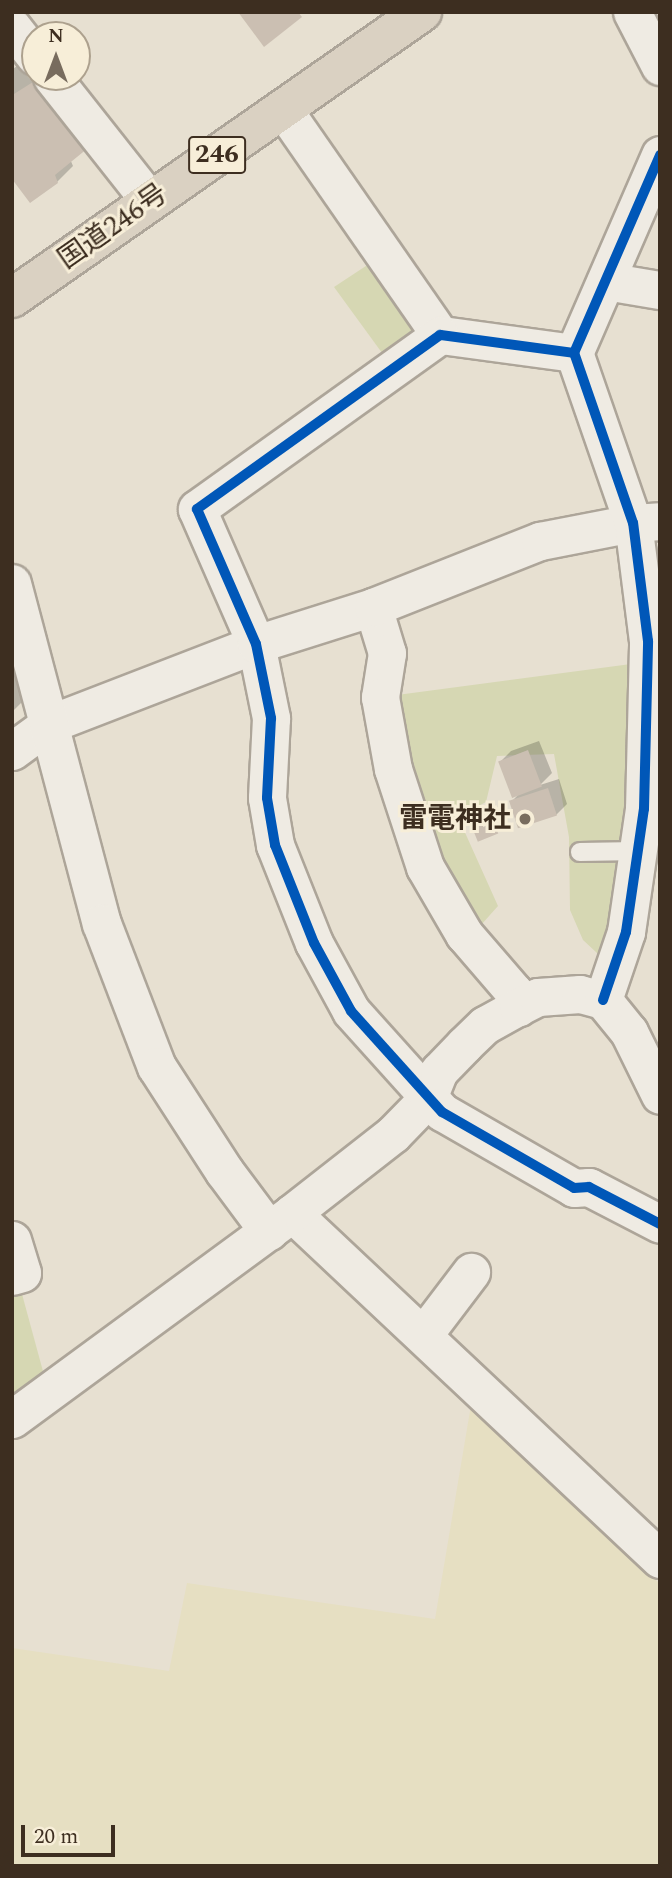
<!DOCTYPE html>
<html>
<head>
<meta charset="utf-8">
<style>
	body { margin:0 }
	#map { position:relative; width:672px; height:1878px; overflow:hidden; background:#e7e0d1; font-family:Spectral,"Noto Sans JP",serif }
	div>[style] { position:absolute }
	.farmland>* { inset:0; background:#e6dfc2 }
	.green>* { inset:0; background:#d6d7b3 }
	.shadow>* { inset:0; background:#0003 }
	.building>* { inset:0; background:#cbbfb2; transform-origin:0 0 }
	.roads { filter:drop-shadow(2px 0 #ada599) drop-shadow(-2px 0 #ada599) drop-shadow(0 2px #ada599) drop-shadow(0 -2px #ada599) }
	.lane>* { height:18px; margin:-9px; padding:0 9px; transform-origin:9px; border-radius:9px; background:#efebe3 }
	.street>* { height:37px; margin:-18.5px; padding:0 18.5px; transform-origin:18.5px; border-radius:18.5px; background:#efebe3 }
	.secondary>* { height:38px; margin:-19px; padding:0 19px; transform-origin:19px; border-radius:19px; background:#efebe3 }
	.highway>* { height:38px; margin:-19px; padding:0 19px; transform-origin:19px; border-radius:19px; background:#dad1c2 }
	.cycleway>* { height:10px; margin:-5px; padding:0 5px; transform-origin:5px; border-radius:5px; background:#0057b8 }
	.dots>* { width:19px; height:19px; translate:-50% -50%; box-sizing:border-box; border:4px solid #f7eed8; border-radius:50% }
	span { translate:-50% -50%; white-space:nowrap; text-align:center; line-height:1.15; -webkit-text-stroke:6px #f7eed8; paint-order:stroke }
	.shield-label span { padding:2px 5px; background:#f7eed8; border:2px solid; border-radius:5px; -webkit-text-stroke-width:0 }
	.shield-label { font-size:26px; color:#3d2e20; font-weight:700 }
	.street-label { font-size:28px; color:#3d2e20 }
	.poi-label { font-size:28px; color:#3d2e20; font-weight:700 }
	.right { translate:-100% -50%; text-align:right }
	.frame { position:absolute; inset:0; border:14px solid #3d2e20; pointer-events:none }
	.north { position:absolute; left:21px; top:21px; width:70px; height:70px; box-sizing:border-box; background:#f7eed8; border:2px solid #ada18e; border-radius:50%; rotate:0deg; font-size:19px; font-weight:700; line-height:28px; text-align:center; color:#3d2e20 }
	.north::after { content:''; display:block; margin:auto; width:24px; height:32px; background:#786c5e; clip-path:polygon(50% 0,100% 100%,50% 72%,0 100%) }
	.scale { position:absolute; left:21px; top:1825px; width:94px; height:32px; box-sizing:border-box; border:4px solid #3d2e20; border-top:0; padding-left:9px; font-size:21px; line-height:24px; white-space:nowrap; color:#3d2e20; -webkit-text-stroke:5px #f7eed8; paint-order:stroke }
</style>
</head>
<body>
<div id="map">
	<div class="farmland">
		<i style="clip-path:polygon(471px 1405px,660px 1584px,660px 1866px,12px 1866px,12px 1648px,169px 1671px,187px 1583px,435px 1619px)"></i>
	</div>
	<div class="green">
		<i style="clip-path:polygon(375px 260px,420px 334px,385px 357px,334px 287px)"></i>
		<i style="clip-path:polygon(631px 664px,637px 668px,622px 881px,602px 952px,597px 953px,583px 940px,570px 910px,569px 837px,554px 754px,497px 756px,486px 802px,458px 817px,498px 906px,481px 925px,459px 911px,431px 874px,397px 695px)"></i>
		<i style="clip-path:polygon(19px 1283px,47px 1386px,12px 1411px,12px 1285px)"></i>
	</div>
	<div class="shadow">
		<i style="clip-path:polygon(18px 65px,30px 79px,35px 76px,73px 166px,57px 182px,12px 176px,12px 70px)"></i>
		<i style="clip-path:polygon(12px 663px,22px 702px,12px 712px)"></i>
		<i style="clip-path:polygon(539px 741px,552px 773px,540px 785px,559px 779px,567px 804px,556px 815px,511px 802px,521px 792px,500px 762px,511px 751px)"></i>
		<i style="clip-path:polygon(495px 809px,502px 826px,497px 831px,471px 821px)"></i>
	</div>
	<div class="building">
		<i style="clip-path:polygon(238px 12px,298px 12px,302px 17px,264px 47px)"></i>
		<i style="clip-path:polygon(33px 82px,88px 148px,55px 175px,58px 183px,30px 203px,12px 179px,12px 92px,14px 94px)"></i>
		<i style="left:528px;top:750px;width:39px;height:32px;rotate:69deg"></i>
		<i style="left:548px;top:788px;width:29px;height:41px;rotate:72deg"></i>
		<i style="left:490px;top:813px;width:22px;height:22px;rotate:68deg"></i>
	</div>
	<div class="roads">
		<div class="lane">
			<i style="left:580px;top:852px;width:58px;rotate:-1deg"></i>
		</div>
		<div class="street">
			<i style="left:632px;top:12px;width:61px;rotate:62.6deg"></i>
			<i style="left:12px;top:27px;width:37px;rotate:52deg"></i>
			<i style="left:52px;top:77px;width:158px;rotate:51.7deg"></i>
			<i style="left:283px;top:109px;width:275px;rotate:55.2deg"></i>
			<i style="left:606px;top:281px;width:55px;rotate:9.5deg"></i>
			<i style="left:574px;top:353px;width:135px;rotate:-172.3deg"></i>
			<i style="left:440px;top:335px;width:299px;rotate:144.4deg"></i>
			<i style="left:197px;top:509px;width:147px;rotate:66.4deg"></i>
			<i style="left:256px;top:644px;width:76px;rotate:78.5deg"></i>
			<i style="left:271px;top:718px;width:80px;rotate:92.9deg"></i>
			<i style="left:267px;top:798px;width:48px;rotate:80.3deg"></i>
			<i style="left:275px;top:845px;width:105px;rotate:68.3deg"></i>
			<i style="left:314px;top:943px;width:77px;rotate:61.4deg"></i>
			<i style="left:351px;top:1011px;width:136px;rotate:48deg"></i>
			<i style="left:442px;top:1112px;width:152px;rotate:29.9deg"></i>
			<i style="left:574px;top:1188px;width:15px;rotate:-4deg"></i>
			<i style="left:589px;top:1187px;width:80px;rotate:27.5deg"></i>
			<i style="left:373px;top:607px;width:48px;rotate:73.1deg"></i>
			<i style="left:387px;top:653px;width:45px;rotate:99deg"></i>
			<i style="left:380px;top:697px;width:73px;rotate:79.8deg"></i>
			<i style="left:393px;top:769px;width:103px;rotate:71.9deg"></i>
			<i style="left:425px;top:867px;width:78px;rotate:59.8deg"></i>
			<i style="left:464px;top:934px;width:77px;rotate:49.2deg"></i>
			<i style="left:514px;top:992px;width:16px;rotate:75deg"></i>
			<i style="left:12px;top:751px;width:46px;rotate:-36.1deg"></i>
			<i style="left:49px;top:724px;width:222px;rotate:-21.1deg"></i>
			<i style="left:256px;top:644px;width:123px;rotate:-17.5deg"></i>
			<i style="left:373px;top:607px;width:180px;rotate:-21.6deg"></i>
			<i style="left:540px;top:541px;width:95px;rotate:-11deg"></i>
			<i style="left:633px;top:523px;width:27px;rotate:-4deg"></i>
			<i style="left:603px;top:1000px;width:72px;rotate:-71.3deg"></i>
			<i style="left:626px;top:932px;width:124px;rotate:-81.7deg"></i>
			<i style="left:644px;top:809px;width:168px;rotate:-88.6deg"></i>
			<i style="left:648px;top:641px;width:119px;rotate:-97.2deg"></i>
			<i style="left:633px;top:523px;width:180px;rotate:-109.1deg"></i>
			<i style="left:574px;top:353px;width:216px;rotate:-66.5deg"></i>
			<i style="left:292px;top:1213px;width:505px;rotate:43.24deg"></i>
			<i style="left:12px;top:1240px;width:34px;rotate:73deg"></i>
			<i style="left:22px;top:1273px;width:10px;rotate:163deg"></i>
			<i style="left:424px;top:1334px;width:78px;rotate:-52.8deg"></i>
			<i style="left:12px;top:1419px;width:348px;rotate:-36.3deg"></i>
			<i style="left:292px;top:1213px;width:128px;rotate:-38deg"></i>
			<i style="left:393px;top:1134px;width:50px;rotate:-45.8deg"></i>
			<i style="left:428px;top:1098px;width:29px;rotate:-68deg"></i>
			<i style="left:439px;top:1071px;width:36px;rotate:-46deg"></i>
			<i style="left:464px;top:1045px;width:29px;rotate:-44deg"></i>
			<i style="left:485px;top:1025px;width:38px;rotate:-29deg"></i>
			<i style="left:518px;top:1007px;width:22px;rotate:-27deg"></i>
			<i style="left:538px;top:997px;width:42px;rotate:-4.1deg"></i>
			<i style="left:580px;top:994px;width:24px;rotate:15deg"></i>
			<i style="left:603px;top:1000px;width:41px;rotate:50.9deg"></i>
			<i style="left:629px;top:1032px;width:70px;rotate:63.8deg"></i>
		</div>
		<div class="secondary">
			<i style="left:12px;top:584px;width:352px;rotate:75.2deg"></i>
			<i style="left:102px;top:924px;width:153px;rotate:69deg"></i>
			<i style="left:157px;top:1067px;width:125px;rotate:57.1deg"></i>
			<i style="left:225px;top:1172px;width:74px;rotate:53.3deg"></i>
		</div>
		<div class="highway">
			<i style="left:12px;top:298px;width:500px;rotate:-34.9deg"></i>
		</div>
	</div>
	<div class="cycleway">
		<i style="left:574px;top:353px;width:135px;rotate:-172.3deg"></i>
		<i style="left:440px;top:335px;width:299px;rotate:144.4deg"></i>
		<i style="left:197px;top:509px;width:147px;rotate:66.4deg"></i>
		<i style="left:256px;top:644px;width:76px;rotate:78.5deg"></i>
		<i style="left:271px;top:718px;width:80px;rotate:92.9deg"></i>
		<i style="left:267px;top:798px;width:48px;rotate:80.3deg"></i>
		<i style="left:275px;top:845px;width:105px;rotate:68.3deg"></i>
		<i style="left:314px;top:943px;width:77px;rotate:61.4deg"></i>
		<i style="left:351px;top:1011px;width:136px;rotate:48deg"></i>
		<i style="left:442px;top:1112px;width:152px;rotate:29.9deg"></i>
		<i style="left:574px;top:1188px;width:15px;rotate:-4deg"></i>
		<i style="left:589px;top:1187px;width:80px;rotate:27.5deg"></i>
		<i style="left:603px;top:1000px;width:72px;rotate:-71.3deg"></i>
		<i style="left:626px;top:932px;width:124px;rotate:-81.7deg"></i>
		<i style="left:644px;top:809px;width:168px;rotate:-88.6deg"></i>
		<i style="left:648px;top:641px;width:119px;rotate:-97.2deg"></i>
		<i style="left:633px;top:523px;width:180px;rotate:-109.1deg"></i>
		<i style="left:574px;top:353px;width:216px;rotate:-66.5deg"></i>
	</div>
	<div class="dots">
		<i style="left:525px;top:819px;background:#786c5e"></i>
	</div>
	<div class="shield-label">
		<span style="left:217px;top:155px">246</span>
	</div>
	<div class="street-label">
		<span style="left:113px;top:227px;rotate:-35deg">国道246号</span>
	</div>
	<div class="poi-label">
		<span class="right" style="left:511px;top:819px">雷電神社</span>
	</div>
	<div class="frame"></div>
	<div class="north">N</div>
	<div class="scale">20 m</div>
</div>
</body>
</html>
